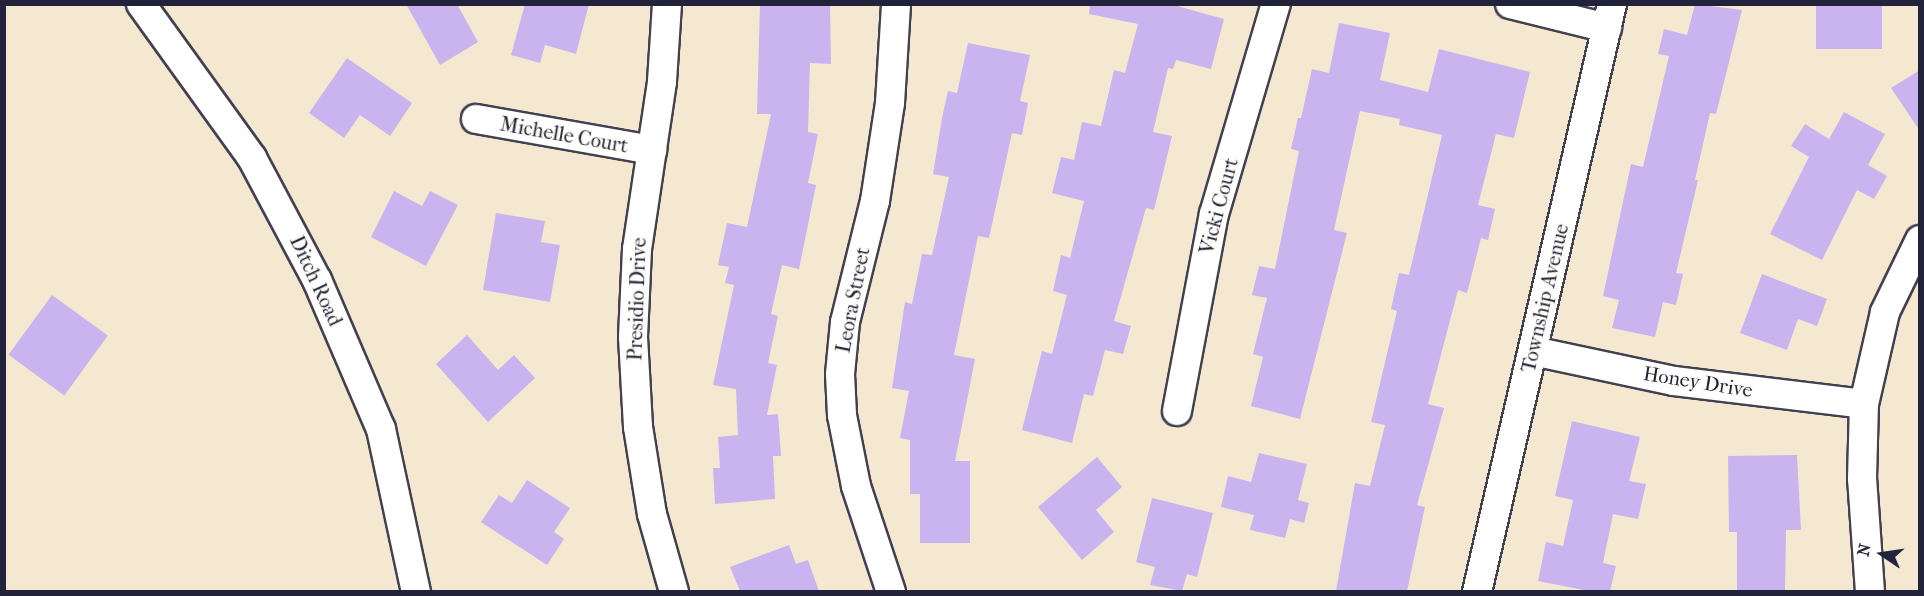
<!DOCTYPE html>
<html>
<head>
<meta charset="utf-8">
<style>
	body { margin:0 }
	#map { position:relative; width:1924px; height:596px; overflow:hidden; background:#f4e8d0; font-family:"IM FELL French Canon",serif }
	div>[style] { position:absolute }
	.building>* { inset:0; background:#c9b4f0; transform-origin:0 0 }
	.roads { filter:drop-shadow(2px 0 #424051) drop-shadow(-2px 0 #424051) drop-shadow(0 2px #424051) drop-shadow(0 -2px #424051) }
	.street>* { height:28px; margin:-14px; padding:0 14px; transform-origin:14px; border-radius:14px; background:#fff }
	span { translate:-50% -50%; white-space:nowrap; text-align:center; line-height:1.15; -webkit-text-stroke:4.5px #fdfcf7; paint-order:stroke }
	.street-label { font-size:20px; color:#22223b }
	.frame { position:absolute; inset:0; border:6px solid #22223b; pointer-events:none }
	.north { position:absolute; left:1852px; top:524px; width:60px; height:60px; -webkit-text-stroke:4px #fdfcf7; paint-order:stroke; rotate:283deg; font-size:16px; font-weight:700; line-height:24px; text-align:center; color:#22223b }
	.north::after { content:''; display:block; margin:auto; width:21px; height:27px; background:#22223b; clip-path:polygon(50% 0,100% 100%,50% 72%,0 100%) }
</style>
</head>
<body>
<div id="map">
	<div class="building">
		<i style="clip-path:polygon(406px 4px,457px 4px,478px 42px,440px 65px)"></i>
		<i style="clip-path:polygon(525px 4px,589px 4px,576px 54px,545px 45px,540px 63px,511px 55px)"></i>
		<i style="clip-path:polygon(760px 4px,830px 4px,831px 64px,810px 63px,808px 132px,818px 134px,808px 183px,816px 185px,799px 269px,782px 265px,771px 314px,778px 316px,768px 363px,777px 365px,767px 415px,778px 414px,781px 456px,773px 456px,775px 499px,715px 504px,713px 468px,720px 468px,718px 437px,738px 435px,736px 389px,713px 385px,734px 285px,725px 283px,729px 267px,718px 265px,727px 223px,747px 227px,771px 114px,757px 114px)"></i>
		<i style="clip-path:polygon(1090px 4px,1170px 4px,1224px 19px,1211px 69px,1176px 60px,1173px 69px,1168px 68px,1153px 132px,1172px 136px,1154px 210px,1146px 208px,1114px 321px,1131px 326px,1123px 354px,1105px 350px,1093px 396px,1084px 394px,1072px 443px,1022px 430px,1042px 351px,1052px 354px,1067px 295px,1053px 291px,1061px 255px,1070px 258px,1084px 201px,1052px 193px,1061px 157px,1074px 160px,1082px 122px,1101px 126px,1114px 70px,1125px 73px,1138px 24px,1089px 14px)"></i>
		<i style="clip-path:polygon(1695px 4px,1742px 10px,1716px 114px,1710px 113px,1695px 180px,1698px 180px,1676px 273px,1683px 274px,1676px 305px,1663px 302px,1655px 337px,1612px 328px,1619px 300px,1603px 296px,1631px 164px,1643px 167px,1669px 56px,1658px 54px,1664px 29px,1687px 35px)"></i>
		<i style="left:1816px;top:4px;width:66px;height:45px"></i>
		<i style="clip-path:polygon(1339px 23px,1390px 33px,1380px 80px,1428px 92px,1439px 49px,1530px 72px,1514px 138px,1496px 134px,1478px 205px,1495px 209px,1488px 240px,1481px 238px,1467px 293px,1458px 290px,1428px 404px,1444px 408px,1417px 505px,1425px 507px,1407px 591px,1336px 591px,1355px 483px,1370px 486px,1385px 425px,1371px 422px,1397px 311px,1391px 309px,1399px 273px,1409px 275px,1442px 135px,1399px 125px,1400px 119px,1360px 111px,1334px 230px,1347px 233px,1300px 419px,1251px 406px,1263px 357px,1253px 354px,1267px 298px,1252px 295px,1259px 266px,1275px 269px,1299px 151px,1291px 149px,1298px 118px,1301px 118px,1312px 69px,1329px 73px)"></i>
		<i style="clip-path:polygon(968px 43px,1030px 55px,1020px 101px,1028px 103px,1022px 135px,1012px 133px,989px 238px,978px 236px,954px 355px,975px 359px,955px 461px,970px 461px,970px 543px,920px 543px,920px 494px,910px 494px,910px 440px,900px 438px,909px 391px,892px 388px,905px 302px,912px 304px,922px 254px,932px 255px,949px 177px,933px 174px,942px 118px,948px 91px,957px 93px)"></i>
		<i style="clip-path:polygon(347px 58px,412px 103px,390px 136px,360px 115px,344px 138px,309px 113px)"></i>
		<i style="clip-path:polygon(1920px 70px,1920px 131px,1891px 88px)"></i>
		<i style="clip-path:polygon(1844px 112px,1885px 134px,1868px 165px,1887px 176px,1874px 199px,1857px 190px,1822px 260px,1770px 234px,1809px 157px,1791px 146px,1805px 124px,1829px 139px)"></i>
		<i style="clip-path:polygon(394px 191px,422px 206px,430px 191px,458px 205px,426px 266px,371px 237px)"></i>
		<i style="clip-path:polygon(496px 213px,545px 221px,541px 242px,560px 245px,550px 302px,483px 290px)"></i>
		<i style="clip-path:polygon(1762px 274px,1827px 299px,1817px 326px,1798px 319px,1787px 350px,1740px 333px)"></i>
		<i style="left:52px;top:295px;width:69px;height:74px;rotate:36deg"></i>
		<i style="clip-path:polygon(467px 335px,498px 370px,514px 355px,535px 378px,488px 422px,436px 364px)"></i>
		<i style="clip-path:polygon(1572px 421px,1640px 437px,1629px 481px,1646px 484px,1638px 519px,1613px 514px,1603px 563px,1616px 566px,1610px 591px,1589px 591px,1538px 581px,1546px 542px,1563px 546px,1573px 500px,1555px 496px)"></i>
		<i style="clip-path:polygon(1259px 453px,1307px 464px,1298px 500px,1309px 503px,1304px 523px,1290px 519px,1285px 538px,1250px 530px,1254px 515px,1221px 507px,1228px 476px,1251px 482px)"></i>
		<i style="clip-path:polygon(1797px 455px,1801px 530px,1786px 530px,1785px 591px,1737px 591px,1737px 532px,1729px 532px,1728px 456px)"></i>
		<i style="clip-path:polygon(1097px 457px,1122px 487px,1096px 510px,1114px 532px,1082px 560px,1038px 507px)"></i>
		<i style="clip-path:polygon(527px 480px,570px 508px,554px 532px,564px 539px,547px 565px,481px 522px,499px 495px,512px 503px)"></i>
		<i style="clip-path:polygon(1152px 498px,1213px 513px,1197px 577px,1187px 574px,1182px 591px,1150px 585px,1155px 567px,1136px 562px)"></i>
		<i style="clip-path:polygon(789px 545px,796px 564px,808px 560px,819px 591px,740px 591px,730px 567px)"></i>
	</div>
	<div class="roads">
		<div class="street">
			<i style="left:141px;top:4px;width:190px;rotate:54.2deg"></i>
			<i style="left:252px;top:158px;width:138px;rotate:62deg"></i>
			<i style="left:317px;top:280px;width:162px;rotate:66.8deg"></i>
			<i style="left:381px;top:429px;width:167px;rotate:77.9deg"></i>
			<i style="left:667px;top:4px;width:78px;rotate:93.7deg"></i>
			<i style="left:662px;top:82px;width:169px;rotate:98.5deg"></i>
			<i style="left:637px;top:249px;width:88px;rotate:92.6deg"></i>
			<i style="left:633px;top:337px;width:90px;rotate:86.8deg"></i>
			<i style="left:638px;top:427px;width:88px;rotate:80.9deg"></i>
			<i style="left:652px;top:514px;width:81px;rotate:74.2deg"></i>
			<i style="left:1510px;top:4px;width:100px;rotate:13.9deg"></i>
			<i style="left:476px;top:119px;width:179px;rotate:10deg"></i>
			<i style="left:1533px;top:351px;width:144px;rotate:12deg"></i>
			<i style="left:1674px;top:381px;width:191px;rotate:6.9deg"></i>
			<i style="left:1177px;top:411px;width:200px;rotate:-79.4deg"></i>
			<i style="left:1214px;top:214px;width:219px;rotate:-73.6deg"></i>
			<i style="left:891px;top:592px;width:112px;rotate:-108.3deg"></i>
			<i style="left:856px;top:486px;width:72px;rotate:-101.2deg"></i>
			<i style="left:842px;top:415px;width:41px;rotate:-92.8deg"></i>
			<i style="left:840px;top:374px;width:52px;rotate:-84.5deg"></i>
			<i style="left:845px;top:322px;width:125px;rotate:-76.1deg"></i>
			<i style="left:875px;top:201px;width:99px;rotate:-81.3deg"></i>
			<i style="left:890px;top:103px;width:99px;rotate:-86.5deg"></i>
			<i style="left:1477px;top:592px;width:603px;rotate:-77.07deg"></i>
			<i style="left:1870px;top:592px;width:113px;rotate:-94deg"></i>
			<i style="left:1862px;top:479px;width:75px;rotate:-88.5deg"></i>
			<i style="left:1864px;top:404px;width:94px;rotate:-77.1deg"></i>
			<i style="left:1885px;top:312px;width:80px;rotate:-64.1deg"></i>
		</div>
	</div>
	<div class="street-label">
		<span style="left:564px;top:135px;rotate:10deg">Michelle Court</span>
		<span style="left:1219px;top:206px;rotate:-75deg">Vicki Court</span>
		<span style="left:316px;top:281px;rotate:65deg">Ditch Road</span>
		<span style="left:1545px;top:298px;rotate:-77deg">Township Avenue</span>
		<span style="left:637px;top:299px;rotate:-88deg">Presidio Drive</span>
		<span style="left:853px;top:300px;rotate:-79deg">Leora Street</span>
		<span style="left:1698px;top:382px;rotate:9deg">Honey Drive</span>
	</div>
	<div class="frame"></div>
	<div class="north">N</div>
</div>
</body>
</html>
